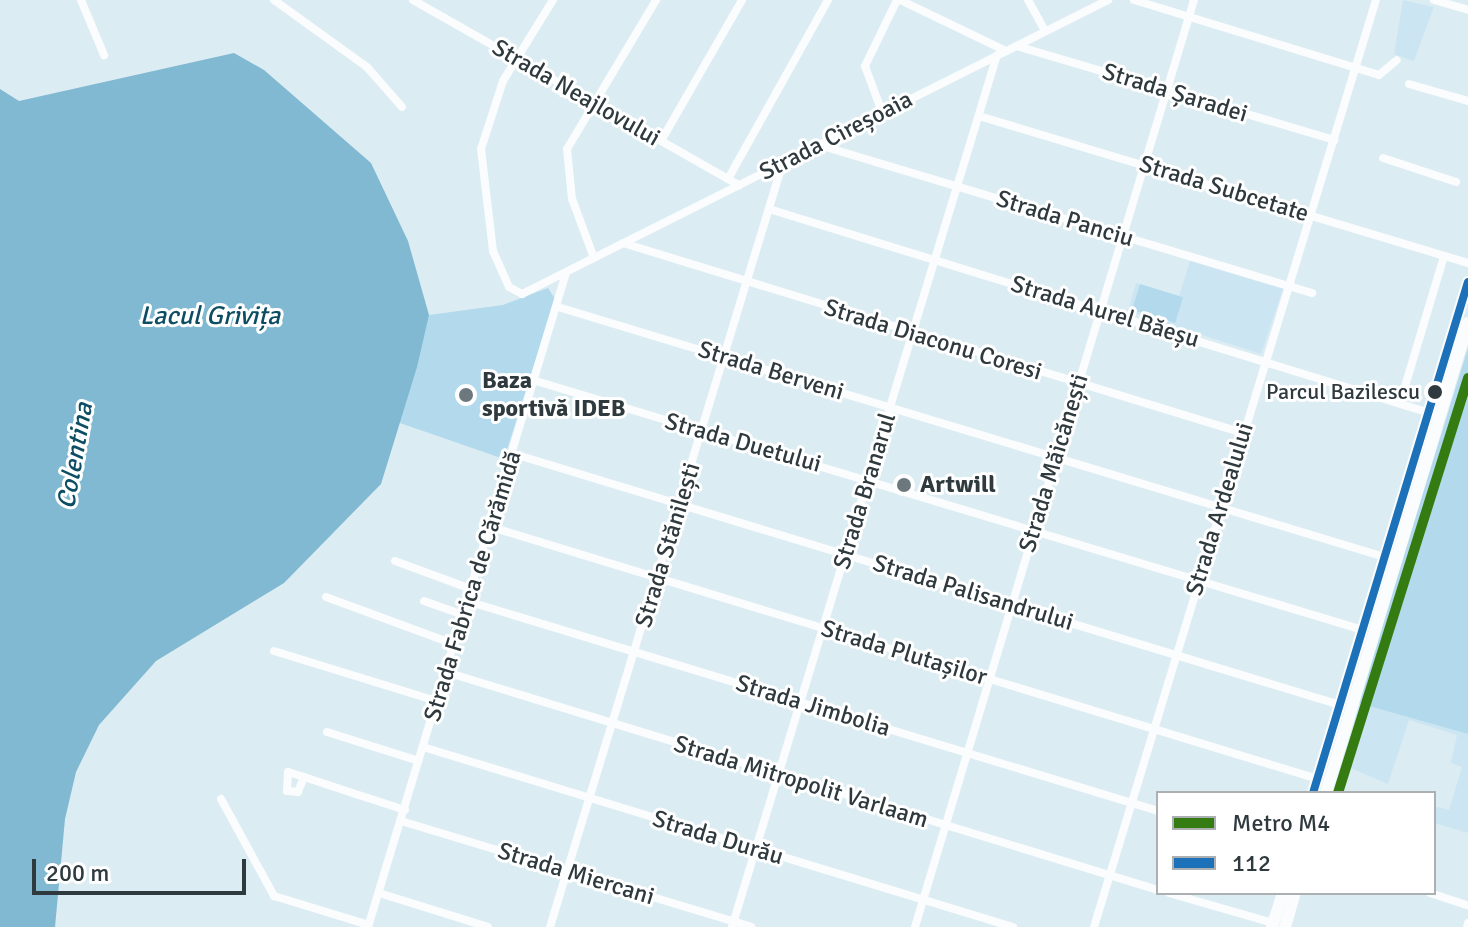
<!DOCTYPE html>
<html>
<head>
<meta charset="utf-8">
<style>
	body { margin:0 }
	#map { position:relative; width:1468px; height:927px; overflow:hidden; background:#dcecf3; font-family:Signika,sans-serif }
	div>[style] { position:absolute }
	.built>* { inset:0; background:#cbe6f2 }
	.green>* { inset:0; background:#b2daec; transform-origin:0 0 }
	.water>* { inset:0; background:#80b9d1 }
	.street>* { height:8px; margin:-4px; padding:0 4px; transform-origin:4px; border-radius:4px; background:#fafcfd }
	.primary>* { height:12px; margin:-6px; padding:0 6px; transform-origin:6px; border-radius:6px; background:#fafcfd }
	.bus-1>* { height:8px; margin:-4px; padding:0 4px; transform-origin:4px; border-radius:4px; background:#1d71b8 }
	.metro-1>* { height:10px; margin:-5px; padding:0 5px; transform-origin:5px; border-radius:5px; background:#347c11 }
	.dots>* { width:22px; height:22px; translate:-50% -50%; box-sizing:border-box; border:4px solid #fff; border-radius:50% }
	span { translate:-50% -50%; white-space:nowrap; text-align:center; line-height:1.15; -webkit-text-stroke:6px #fff; paint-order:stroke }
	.bus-label { font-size:22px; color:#2f3a3f }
	.right { translate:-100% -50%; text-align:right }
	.street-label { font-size:24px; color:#2f3a3f }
	.poi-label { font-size:24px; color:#2f3a3f; font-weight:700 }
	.left { translate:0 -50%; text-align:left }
	.water-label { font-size:26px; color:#0d4d63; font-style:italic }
	.legend { position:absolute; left:1156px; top:791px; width:280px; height:104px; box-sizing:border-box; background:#fff; border:2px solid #acb0b2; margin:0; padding:10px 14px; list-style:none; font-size:24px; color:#2f3a3f }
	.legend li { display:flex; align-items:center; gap:16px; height:40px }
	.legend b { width:40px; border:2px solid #acb0b2 }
	.scale { position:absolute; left:32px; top:859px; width:214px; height:36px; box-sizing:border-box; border:4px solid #2f3a3f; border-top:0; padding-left:10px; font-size:24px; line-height:28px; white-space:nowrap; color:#2f3a3f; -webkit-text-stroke:6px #fff; paint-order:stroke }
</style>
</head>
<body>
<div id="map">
	<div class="built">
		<i style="clip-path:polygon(1403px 0,1434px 7px,1414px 61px,1394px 54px)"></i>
		<i style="clip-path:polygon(1190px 261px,1283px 289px,1261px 354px,1128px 311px,1136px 283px,1179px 296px)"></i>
		<i style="clip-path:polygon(1358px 703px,1468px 734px,1468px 833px,1434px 823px,1434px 806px,1449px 810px,1462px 767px,1451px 763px,1457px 735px,1409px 720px,1388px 784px,1346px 766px)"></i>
	</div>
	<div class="green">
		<i style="left:1140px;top:284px;width:45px;height:27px;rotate:17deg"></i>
		<i style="clip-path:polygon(548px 288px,555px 299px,504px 459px,397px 422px,429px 315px,503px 305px)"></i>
		<i style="clip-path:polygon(1468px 348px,1468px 734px,1358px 703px)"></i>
	</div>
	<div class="water">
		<i style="clip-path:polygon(234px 53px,264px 70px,371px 163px,408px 241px,429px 315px,417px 367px,381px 484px,284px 583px,156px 661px,99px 725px,76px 772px,65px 819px,55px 927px,0 927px,0 89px,19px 101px)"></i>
	</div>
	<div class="street">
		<i style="left:81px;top:0;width:60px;rotate:67.3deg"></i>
		<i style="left:274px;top:0;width:115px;rotate:35.8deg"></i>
		<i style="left:367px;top:67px;width:53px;rotate:48.8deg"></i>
		<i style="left:413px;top:0;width:375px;rotate:29.6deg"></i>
		<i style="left:553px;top:0;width:95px;rotate:121.7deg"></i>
		<i style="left:503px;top:81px;width:71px;rotate:107.9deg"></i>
		<i style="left:481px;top:149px;width:103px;rotate:83.3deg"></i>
		<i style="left:493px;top:251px;width:39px;rotate:66deg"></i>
		<i style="left:509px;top:287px;width:15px;rotate:28deg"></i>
		<i style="left:522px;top:294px;width:656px;rotate:-26.64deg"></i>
		<i style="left:900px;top:0;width:118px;rotate:25.7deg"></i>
		<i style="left:1028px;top:0;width:35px;rotate:61deg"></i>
		<i style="left:1134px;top:0;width:256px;rotate:17deg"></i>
		<i style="left:1379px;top:75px;width:23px;rotate:-40deg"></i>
		<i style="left:1434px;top:0;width:35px;rotate:16deg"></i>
		<i style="left:1017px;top:46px;width:331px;rotate:16.5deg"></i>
		<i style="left:1409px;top:84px;width:61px;rotate:16.1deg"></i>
		<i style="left:882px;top:112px;width:49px;rotate:-110.3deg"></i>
		<i style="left:865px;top:66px;width:73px;rotate:-64.1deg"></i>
		<i style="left:979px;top:116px;width:511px;rotate:16.73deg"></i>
		<i style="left:661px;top:141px;width:163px;rotate:-60.1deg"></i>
		<i style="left:819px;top:145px;width:515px;rotate:16.71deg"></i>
		<i style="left:1383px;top:158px;width:77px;rotate:18.2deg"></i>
		<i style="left:728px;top:179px;width:205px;rotate:-60.8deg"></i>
		<i style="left:769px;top:209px;width:692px;rotate:17.15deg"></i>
		<i style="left:623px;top:243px;width:648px;rotate:17.04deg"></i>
		<i style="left:594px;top:258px;width:63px;rotate:-110.4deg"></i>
		<i style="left:572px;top:199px;width:50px;rotate:-95.7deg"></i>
		<i style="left:567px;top:149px;width:174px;rotate:-59.1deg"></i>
		<i style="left:558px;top:307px;width:867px;rotate:16.83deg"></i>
		<i style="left:536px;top:381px;width:864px;rotate:16.76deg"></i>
		<i style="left:1400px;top:403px;width:153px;rotate:-73.3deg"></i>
		<i style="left:514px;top:454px;width:863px;rotate:16.9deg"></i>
		<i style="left:491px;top:527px;width:865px;rotate:16.95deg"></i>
		<i style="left:395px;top:561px;width:81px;rotate:20.2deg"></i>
		<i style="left:326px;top:597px;width:136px;rotate:20.2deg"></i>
		<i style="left:424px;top:601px;width:41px;rotate:19.7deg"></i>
		<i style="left:467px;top:601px;width:722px;rotate:16.9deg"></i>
		<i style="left:274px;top:651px;width:170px;rotate:17.1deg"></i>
		<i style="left:446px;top:672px;width:745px;rotate:17.02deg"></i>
		<i style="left:327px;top:732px;width:96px;rotate:17.5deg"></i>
		<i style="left:423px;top:747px;width:617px;rotate:16.97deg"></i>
		<i style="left:304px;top:777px;width:16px;rotate:112deg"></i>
		<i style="left:298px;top:792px;width:11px;rotate:-175deg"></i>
		<i style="left:287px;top:791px;width:19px;rotate:-87deg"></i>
		<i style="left:288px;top:772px;width:17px;rotate:17deg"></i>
		<i style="left:304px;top:777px;width:67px;rotate:18.2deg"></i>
		<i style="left:368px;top:798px;width:39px;rotate:18deg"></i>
		<i style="left:221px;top:799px;width:111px;rotate:61.3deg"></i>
		<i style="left:274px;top:896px;width:99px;rotate:17deg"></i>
		<i style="left:401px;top:821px;width:366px;rotate:16.8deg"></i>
		<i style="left:379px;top:893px;width:114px;rotate:17.3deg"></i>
		<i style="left:1169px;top:893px;width:108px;rotate:16.1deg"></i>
		<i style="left:1430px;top:893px;width:40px;rotate:18deg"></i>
		<i style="left:368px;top:927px;width:683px;rotate:-73.16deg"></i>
		<i style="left:550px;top:927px;width:800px;rotate:-73.06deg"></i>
		<i style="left:732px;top:927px;width:911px;rotate:-73.1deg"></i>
		<i style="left:915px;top:927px;width:968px;rotate:-73.25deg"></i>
		<i style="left:1094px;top:927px;width:969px;rotate:-73.08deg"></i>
		<i style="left:1467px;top:927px;width:4px;rotate:-76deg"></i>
	</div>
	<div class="primary">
		<i style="left:1313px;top:793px;width:534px;rotate:-73.13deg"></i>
		<i style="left:1326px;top:793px;width:491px;rotate:-73.2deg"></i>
		<i style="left:1272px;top:927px;width:36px;rotate:-72deg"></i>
		<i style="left:1285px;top:927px;width:35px;rotate:-74deg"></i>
	</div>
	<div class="bus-1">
		<i style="left:1313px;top:793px;width:534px;rotate:-73.13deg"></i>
	</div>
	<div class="metro-1">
		<i style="left:1338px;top:793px;width:435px;rotate:-72.6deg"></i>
	</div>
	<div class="dots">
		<i style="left:1435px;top:392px;background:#2f3a3f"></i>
		<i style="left:466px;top:395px;background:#6c787e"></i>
		<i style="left:904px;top:485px;background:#6c787e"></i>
	</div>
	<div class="bus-label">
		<span class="right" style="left:1420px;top:392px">Parcul Bazilescu</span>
	</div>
	<div class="street-label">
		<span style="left:576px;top:93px;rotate:30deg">Strada Neajlovului</span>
		<span style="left:1175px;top:93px;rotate:17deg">Strada Șaradei</span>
		<span style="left:836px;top:136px;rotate:-27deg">Strada Cireșoaia</span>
		<span style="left:1224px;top:189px;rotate:17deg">Strada Subcetate</span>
		<span style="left:1065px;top:219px;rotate:17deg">Strada Panciu</span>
		<span style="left:1105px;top:312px;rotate:17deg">Strada Aurel Băeșu</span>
		<span style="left:933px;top:340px;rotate:17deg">Strada Diaconu Coresi</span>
		<span style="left:771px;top:371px;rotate:17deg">Strada Berveni</span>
		<span style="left:743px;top:443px;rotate:16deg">Strada Duetului</span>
		<span style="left:1054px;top:463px;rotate:-73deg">Strada Măicănești</span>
		<span style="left:865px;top:491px;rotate:-73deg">Strada Branarul</span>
		<span style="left:1220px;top:509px;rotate:-73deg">Strada Ardealului</span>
		<span style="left:668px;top:545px;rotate:-73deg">Strada Stănilești</span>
		<span style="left:473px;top:586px;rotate:-73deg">Strada Fabrica de Cărămidă</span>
		<span style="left:973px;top:593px;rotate:17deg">Strada Palisandrului</span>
		<span style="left:904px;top:653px;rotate:17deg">Strada Plutașilor</span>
		<span style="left:813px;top:706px;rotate:17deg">Strada Jimbolia</span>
		<span style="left:801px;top:782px;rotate:17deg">Strada Mitropolit Varlaam</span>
		<span style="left:718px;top:838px;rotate:17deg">Strada Durău</span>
		<span style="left:576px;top:874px;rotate:17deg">Strada Miercani</span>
	</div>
	<div class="poi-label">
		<span class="left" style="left:482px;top:395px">Baza<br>sportivă IDEB</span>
		<span class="left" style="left:920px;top:485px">Artwill</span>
	</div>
	<div class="water-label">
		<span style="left:210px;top:317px">Lacul Grivița</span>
		<span style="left:76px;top:456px;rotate:-80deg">Colentina</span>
	</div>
	<ul class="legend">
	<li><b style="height:10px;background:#347c11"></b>Metro M4</li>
	<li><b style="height:10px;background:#1d71b8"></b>112</li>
	</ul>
	<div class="scale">200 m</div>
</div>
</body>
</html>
